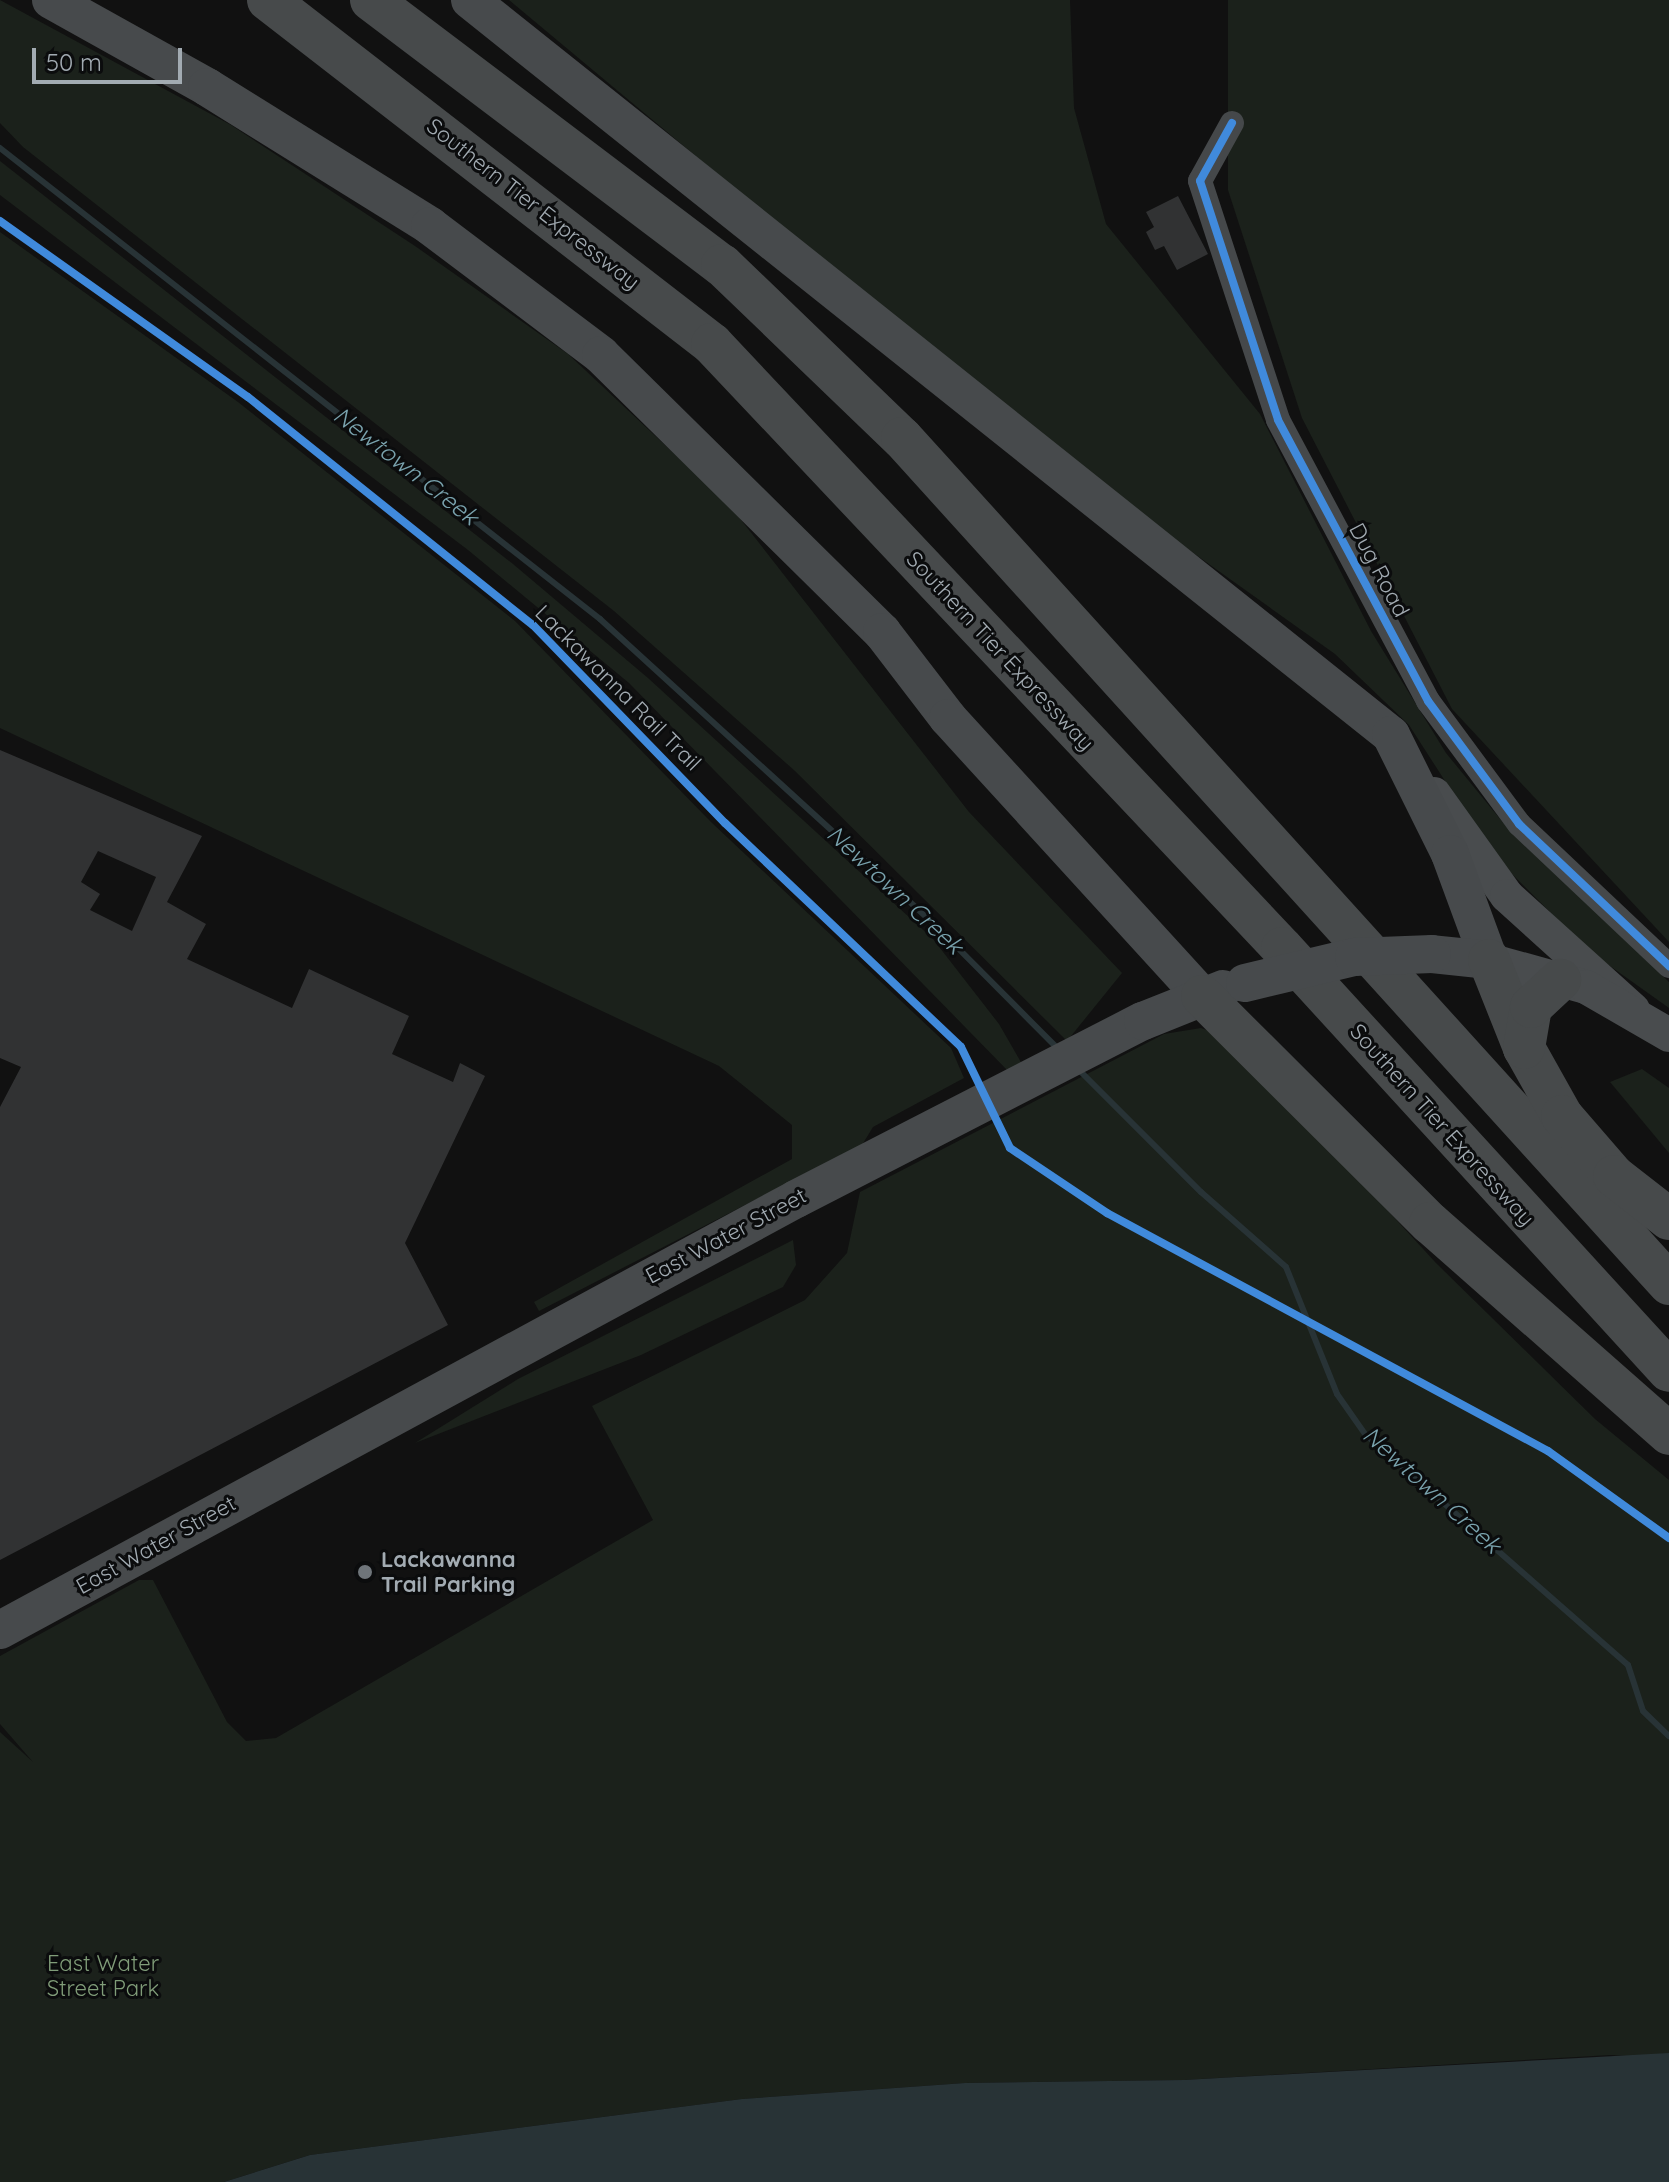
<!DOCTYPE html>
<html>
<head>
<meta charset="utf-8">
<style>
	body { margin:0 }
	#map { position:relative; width:1669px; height:2182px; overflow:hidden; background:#111; font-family:Quicksand,sans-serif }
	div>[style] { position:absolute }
	.green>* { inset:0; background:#1b211b }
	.water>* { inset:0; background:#283336 }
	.stream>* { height:6px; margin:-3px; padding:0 3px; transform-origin:3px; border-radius:3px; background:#283336 }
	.building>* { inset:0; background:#313233 }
	.street>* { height:24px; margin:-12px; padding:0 12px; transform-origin:12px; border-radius:12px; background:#45484a }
	.secondary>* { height:34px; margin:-17px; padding:0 17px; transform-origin:17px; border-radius:17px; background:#494c4e }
	.primary>* { height:38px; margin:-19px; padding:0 19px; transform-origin:19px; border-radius:19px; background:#474a4c }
	.highway>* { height:42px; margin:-21px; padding:0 21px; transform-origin:21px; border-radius:21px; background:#474a4b }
	.primary-bridge>* { height:38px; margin:-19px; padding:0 19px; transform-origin:19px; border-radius:19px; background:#474a4c }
	.cycleway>* { height:8px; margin:-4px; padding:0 4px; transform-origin:4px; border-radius:4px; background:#408adc }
	.dots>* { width:22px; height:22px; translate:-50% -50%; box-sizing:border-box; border:4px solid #0b0c0d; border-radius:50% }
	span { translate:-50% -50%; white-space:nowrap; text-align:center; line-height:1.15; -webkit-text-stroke:6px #0b0c0d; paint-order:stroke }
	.street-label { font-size:22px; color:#a2abb2 }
	.poi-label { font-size:22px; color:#a2abb2; font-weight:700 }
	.left { translate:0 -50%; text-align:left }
	.park-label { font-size:22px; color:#809d79 }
	.water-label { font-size:24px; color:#79a2ad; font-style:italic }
	.scale { position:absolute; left:32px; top:48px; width:150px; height:36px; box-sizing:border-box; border:4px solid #a2abb2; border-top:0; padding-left:10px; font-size:24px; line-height:28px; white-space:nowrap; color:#a2abb2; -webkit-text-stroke:6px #0b0c0d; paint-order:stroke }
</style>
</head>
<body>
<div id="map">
	<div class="green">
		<i style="clip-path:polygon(0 0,231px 125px,415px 246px,568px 354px,731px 507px,969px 812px,1122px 973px,1067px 1041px,795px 771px,614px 611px,23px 147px,0 123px)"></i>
		<i style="clip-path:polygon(509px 0,1070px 0,1074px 108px,1106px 224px,1260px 414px,1371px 631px,1446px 753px,1505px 825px,1669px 982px,1669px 1008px,1589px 951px,1492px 854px,1409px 725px,1335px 654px,1154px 525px,831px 269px)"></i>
		<i style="clip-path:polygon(1228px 0,1669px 0,1669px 942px,1452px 709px,1302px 418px,1228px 190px)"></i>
		<i style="clip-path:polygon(0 161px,513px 564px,648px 678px,933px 939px,999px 1024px,1022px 1064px,1008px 1071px,629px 683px,468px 550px,0 195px)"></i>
		<i style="clip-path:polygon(0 232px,238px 402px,515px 621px,711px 822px,951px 1048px,964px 1078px,873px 1127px,862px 1145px,539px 1311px,534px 1302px,792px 1159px,792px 1125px,719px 1066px,0 728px)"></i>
		<i style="clip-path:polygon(1201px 1028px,1230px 1039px,1436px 1263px,1595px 1419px,1669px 1480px,1669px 2058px,1611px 2055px,1184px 2080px,965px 2083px,742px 2099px,310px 2155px,224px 2182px,0 2182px,0 1732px,33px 1762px,0 1724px,0 1656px,139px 1580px,153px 1580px,227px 1722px,246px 1741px,276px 1738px,653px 1520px,592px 1406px,805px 1300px,847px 1253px,860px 1192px,1164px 1034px)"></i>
		<i style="clip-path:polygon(1642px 1069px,1669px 1088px,1669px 1153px,1610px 1082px)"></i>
		<i style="clip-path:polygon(793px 1240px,796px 1265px,783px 1287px,641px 1355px,415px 1443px,518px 1379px)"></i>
	</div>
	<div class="water">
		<i style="clip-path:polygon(1669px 2053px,1669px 2182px,224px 2182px,310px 2155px,742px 2099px,965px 2083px,1184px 2080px)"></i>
	</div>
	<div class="stream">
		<i style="left:0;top:148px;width:763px;rotate:38.13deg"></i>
		<i style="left:600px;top:619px;width:449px;rotate:42.4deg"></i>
		<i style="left:932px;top:922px;width:180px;rotate:45.2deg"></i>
		<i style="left:1078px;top:1069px;width:174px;rotate:45deg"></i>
		<i style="left:1201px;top:1192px;width:113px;rotate:41.4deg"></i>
		<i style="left:1286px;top:1267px;width:137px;rotate:68.1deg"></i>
		<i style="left:1337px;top:1394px;width:49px;rotate:55deg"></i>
		<i style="left:1365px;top:1434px;width:350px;rotate:41.3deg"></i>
		<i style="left:1628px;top:1665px;width:48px;rotate:71.9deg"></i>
		<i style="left:1643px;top:1711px;width:36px;rotate:44deg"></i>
	</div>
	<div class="building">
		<i style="clip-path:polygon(1178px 196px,1208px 254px,1177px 270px,1164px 246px,1155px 250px,1146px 232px,1154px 227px,1146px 212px)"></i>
		<i style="clip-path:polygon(evenodd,0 750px,202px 836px,167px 902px,206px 924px,187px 959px,292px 1008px,309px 969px,409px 1016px,392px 1054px,453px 1082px,460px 1063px,485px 1076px,405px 1243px,448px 1325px,0 1560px,0 1107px,21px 1067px,0 1058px,0 750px,98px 851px,156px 877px,132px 931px,90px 910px,100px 894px,81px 882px,98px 851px)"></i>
	</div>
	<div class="street">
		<i style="left:1232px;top:123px;width:66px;rotate:118.9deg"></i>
		<i style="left:1200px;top:181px;width:251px;rotate:71.9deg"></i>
		<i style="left:1278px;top:420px;width:319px;rotate:61.9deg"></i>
		<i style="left:1428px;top:701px;width:153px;rotate:53.5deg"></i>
		<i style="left:1519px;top:824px;width:207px;rotate:43.4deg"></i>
	</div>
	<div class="secondary">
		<i style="left:1434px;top:794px;width:125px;rotate:54.4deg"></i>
		<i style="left:1507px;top:896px;width:170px;rotate:42.1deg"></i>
		<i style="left:1489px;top:960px;width:101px;rotate:15.6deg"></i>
		<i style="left:1586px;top:987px;width:96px;rotate:30deg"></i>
	</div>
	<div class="primary">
		<i style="left:51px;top:0;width:179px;rotate:29.1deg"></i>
		<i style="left:207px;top:87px;width:263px;rotate:31.9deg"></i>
		<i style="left:430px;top:226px;width:214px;rotate:37deg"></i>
		<i style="left:601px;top:355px;width:395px;rotate:44.6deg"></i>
		<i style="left:882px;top:632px;width:108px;rotate:52.5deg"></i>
		<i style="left:948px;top:718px;width:377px;rotate:47.6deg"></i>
		<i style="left:470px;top:0;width:1178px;rotate:38.59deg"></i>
		<i style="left:1391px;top:735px;width:133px;rotate:63.6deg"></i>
		<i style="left:1450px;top:854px;width:113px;rotate:69.8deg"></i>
		<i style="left:1489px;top:960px;width:57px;rotate:-174deg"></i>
		<i style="left:0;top:1630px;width:905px;rotate:-28.43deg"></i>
		<i style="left:796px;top:1199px;width:390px;rotate:-27.2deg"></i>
		<i style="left:1143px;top:1021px;width:86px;rotate:-21.8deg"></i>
	</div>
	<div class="highway">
		<i style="left:268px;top:0;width:562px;rotate:37.77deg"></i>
		<i style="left:712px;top:344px;width:830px;rotate:46.66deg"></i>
		<i style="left:1282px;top:948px;width:573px;rotate:47.54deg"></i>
		<i style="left:371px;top:0;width:440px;rotate:37.1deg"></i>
		<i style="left:722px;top:265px;width:250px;rotate:43.9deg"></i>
		<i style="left:902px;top:438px;width:1142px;rotate:47.8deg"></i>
		<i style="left:1489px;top:960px;width:95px;rotate:68.3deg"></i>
		<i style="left:1524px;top:1048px;width:78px;rotate:60.8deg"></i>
		<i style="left:1562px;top:1116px;width:79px;rotate:49.1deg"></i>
		<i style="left:1614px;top:1176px;width:70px;rotate:38deg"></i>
		<i style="left:1202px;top:996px;width:322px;rotate:44.9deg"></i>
		<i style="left:1430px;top:1223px;width:319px;rotate:41.4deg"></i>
		<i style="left:1524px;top:1048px;width:42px;rotate:-80.3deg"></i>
		<i style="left:1531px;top:1007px;width:40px;rotate:-43deg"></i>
	</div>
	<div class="primary-bridge">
		<i style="left:1245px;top:983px;width:112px;rotate:-13.4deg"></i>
		<i style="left:1354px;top:957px;width:78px;rotate:-2.2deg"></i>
	</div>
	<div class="cycleway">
		<i style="left:1232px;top:123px;width:66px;rotate:118.9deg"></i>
		<i style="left:1200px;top:181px;width:251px;rotate:71.9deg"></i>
		<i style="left:1278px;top:420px;width:319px;rotate:61.9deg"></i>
		<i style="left:1428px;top:701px;width:153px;rotate:53.5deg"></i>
		<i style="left:1519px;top:824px;width:207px;rotate:43.4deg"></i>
		<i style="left:0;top:221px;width:304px;rotate:35.4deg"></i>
		<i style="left:248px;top:397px;width:365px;rotate:38.7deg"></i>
		<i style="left:533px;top:625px;width:276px;rotate:45.9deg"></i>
		<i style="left:725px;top:823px;width:325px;rotate:43.5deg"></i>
		<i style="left:961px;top:1047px;width:112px;rotate:64.1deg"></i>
		<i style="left:1010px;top:1148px;width:117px;rotate:33.8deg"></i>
		<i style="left:1107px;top:1213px;width:501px;rotate:28.35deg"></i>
		<i style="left:1548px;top:1451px;width:149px;rotate:35.7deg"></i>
	</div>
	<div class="dots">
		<i style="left:365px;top:1572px;background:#6f757a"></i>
	</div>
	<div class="street-label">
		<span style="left:533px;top:204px;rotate:38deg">Southern Tier Expressway</span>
		<span style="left:1379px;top:570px;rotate:62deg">Dug Road</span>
		<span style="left:1000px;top:651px;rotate:47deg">Southern Tier Expressway</span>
		<span style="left:618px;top:688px;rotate:45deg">Lackawanna Rail Trail</span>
		<span style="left:1442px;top:1125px;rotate:48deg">Southern Tier Expressway</span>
		<span style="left:726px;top:1236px;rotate:-28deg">East Water Street</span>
		<span style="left:156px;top:1545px;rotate:-29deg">East Water Street</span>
	</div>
	<div class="poi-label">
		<span class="left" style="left:381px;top:1572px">Lackawanna<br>Trail Parking</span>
	</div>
	<div class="park-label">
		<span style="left:103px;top:1976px">East Water<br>Street Park</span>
	</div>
	<div class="water-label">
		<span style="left:406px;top:466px;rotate:38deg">Newtown Creek</span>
		<span style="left:895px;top:890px;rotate:43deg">Newtown Creek</span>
		<span style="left:1432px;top:1490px;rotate:42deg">Newtown Creek</span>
	</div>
	<div class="scale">50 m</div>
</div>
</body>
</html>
